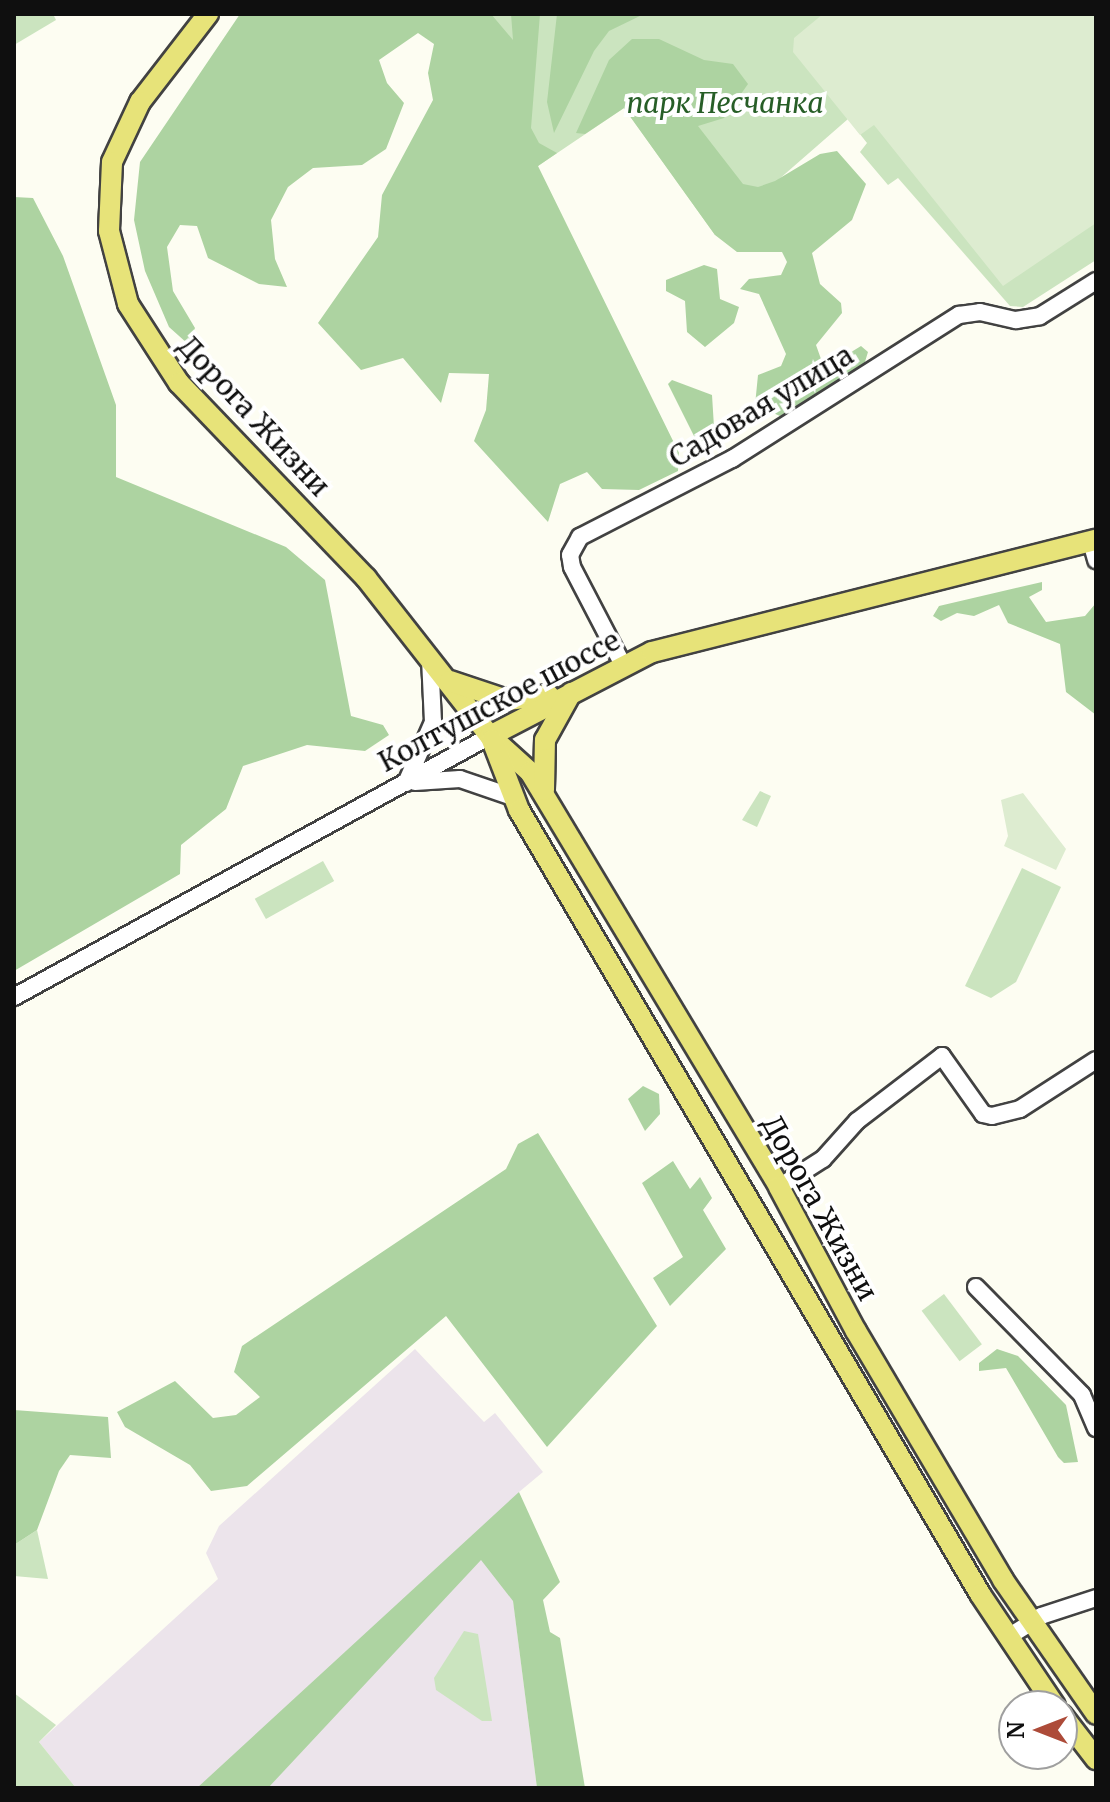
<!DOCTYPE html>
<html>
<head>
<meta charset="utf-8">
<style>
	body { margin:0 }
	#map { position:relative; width:1110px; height:1802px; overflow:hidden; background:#fdfdf2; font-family:Merriweather,serif }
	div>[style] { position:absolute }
	.industrial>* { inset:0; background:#ece4eb }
	.green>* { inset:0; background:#cbe4bf; transform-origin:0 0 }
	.forest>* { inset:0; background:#add3a1 }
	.pitch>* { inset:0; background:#ddecd0 }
	.roads { filter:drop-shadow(2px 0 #424242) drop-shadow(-2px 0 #424242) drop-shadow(0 2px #424242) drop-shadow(0 -2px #424242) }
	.minor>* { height:16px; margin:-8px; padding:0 8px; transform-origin:8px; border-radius:8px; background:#fff }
	.major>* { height:20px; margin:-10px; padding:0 10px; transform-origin:10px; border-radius:10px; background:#e7e379 }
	span { translate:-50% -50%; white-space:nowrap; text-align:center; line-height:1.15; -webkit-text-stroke:8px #fff; paint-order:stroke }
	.park-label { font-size:28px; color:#275e27; font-style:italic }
	.street-label { font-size:28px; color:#0f0f0f }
	.frame { position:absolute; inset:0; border:16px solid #0f0f0f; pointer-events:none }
	.north { position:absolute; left:998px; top:1690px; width:80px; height:80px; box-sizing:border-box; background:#fff; border:2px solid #9f9f9f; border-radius:50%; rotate:270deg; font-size:22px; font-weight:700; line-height:32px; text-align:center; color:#0f0f0f }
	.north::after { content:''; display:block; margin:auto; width:28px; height:36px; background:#ad4b39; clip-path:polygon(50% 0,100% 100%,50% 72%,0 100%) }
</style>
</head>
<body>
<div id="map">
	<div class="industrial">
		<i style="clip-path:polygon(415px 1349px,484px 1422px,495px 1413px,543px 1472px,519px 1492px,482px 1559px,513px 1600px,537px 1788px,76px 1788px,39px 1742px,218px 1579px,206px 1553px,219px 1526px)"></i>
	</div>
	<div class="green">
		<i style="clip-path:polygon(14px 14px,53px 14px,56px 20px,14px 45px)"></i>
		<i style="clip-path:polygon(493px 14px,918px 14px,841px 80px,996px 276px,1096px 188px,1096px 260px,1023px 307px,1010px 306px,898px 178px,888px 185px,860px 152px,867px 143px,848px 119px,715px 235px,624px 108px,538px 166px,475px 75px)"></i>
		<i style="clip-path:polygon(760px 791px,771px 796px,757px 827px,742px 820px)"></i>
		<i style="left:323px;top:861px;width:23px;height:78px;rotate:61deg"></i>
		<i style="clip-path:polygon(1022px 868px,1061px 887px,1016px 982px,991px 998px,965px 986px)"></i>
		<i style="left:944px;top:1294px;width:63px;height:28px;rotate:53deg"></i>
		<i style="clip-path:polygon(37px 1530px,48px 1579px,14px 1576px,14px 1545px)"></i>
		<i style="clip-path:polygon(464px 1631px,478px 1634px,492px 1721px,482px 1721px,436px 1690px,434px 1678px)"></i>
		<i style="clip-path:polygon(14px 1693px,56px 1725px,39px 1742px,76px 1788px,14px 1788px)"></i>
	</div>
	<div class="forest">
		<i style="clip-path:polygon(240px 14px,491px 14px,513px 40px,511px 14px,540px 14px,531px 128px,539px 143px,557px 153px,538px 166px,679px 453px,678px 471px,639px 490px,602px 489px,587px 472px,560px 484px,548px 522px,474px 441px,486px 410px,489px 374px,449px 373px,441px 403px,403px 358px,361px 370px,318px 323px,378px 237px,382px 195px,433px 100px,428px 73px,434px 44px,418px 33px,379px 60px,387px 83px,404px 103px,386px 149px,362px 165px,313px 168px,288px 187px,271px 220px,275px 259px,287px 287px,259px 284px,208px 258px,197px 226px,180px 225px,167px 247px,173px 291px,195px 328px,188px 344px,169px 327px,145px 271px,134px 220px,140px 162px)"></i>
		<i style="clip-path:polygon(557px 14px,644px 14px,609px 31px,594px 51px,554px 133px,547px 102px)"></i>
		<i style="clip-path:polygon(632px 39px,659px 39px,704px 60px,733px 64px,748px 84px,724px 118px,698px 126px,743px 184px,758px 187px,775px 181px,820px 154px,837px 151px,866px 184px,852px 220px,812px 253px,820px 284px,841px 303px,842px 313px,816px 345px,821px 359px,835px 362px,861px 346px,868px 352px,864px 365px,780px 416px,755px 405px,758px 375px,781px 366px,786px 354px,759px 294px,740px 289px,749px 279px,781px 275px,787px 262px,782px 252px,737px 252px,715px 235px,624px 108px,585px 134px,576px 133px,609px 60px)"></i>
		<i style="clip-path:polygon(14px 197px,33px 198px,63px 256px,116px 405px,116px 477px,286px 547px,325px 580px,351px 716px,383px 725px,389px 735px,365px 751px,307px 745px,243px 766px,226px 809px,181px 845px,180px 874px,14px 971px)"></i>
		<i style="clip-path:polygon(704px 265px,717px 269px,720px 299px,739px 307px,734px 323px,705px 347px,687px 332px,685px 301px,666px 291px,666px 280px)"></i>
		<i style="clip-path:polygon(672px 380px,712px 395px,715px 443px,710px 452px,702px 452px,668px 384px)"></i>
		<i style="clip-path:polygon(1042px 582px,1042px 590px,1029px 597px,1046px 622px,1085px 616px,1096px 603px,1096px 715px,1066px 692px,1060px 644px,1008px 623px,999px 605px,974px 616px,957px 613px,941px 621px,933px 616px,939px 606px)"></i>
		<i style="clip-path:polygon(643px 1086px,659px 1094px,660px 1114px,645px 1131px,628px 1099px)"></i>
		<i style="clip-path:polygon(538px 1133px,657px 1326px,547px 1447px,446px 1316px,247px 1486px,211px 1491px,190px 1465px,125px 1427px,117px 1412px,175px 1381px,213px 1418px,236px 1415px,260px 1397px,234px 1372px,242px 1346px,506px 1169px,518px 1144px)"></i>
		<i style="clip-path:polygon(673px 1161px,690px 1189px,700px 1177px,712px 1198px,703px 1210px,726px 1249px,670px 1306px,653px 1278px,683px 1257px,642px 1183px)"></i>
		<i style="clip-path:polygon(997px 1349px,1018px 1356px,1066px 1405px,1078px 1462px,1064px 1463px,1058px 1457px,1006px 1368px,979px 1371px,979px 1363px)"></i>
		<i style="clip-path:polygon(14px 1410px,108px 1417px,111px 1458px,70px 1455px,59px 1471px,37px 1530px,14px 1545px)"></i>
		<i style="clip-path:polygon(519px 1492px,560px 1582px,543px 1600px,550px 1632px,560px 1638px,585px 1788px,537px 1788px,513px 1601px,481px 1560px,268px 1788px,197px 1788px)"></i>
	</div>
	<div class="pitch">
		<i style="clip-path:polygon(823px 14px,1096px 14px,1096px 223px,1003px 286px,874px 125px,860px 135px,793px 52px,794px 38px)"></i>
		<i style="clip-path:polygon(1023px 793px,1066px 849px,1056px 870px,1004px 846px,1008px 836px,1001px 800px)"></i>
	</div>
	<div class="roads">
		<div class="minor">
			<i style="left:1091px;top:542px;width:19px;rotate:74deg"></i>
			<i style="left:622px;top:663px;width:108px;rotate:-117.5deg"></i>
			<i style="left:572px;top:567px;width:12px;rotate:-99deg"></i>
			<i style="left:570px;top:555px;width:21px;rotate:-61deg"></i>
			<i style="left:580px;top:537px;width:171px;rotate:-27.2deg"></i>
			<i style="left:732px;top:459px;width:269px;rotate:-32.4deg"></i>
			<i style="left:959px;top:315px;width:21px;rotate:-8deg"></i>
			<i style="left:980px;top:312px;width:37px;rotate:13deg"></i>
			<i style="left:1016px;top:320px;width:24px;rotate:-9deg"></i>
			<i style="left:1040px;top:316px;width:66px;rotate:-32deg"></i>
			<i style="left:415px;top:782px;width:45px;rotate:-3.8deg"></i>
			<i style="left:460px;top:779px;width:53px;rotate:18.8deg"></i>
			<i style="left:406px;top:783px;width:67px;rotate:-66.1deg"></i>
			<i style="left:433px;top:722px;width:63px;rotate:-92.7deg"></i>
			<i style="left:14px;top:997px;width:543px;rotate:-28.74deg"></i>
			<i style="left:779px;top:1187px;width:52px;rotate:-32.5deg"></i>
			<i style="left:823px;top:1159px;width:51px;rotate:-48.2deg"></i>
			<i style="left:857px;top:1121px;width:107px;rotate:-37.4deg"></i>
			<i style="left:942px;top:1056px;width:71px;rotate:54.7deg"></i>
			<i style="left:983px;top:1114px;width:9px;rotate:13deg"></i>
			<i style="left:992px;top:1116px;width:29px;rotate:-14deg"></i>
			<i style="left:1020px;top:1109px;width:90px;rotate:-32.8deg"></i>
			<i style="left:976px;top:1287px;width:151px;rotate:45.5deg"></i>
			<i style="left:1082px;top:1395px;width:36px;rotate:67deg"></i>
			<i style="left:1008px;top:1637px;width:39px;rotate:-32deg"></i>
			<i style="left:1041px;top:1616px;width:58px;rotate:-18.1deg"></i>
		</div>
		<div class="major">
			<i style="left:208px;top:14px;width:111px;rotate:127.7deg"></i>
			<i style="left:140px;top:102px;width:66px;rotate:115deg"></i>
			<i style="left:112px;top:162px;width:69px;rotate:92.5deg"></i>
			<i style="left:109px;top:231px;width:75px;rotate:75.4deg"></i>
			<i style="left:128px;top:304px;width:94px;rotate:57.2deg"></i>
			<i style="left:179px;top:383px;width:270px;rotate:46.2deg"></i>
			<i style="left:366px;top:578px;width:201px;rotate:51.9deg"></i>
			<i style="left:490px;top:736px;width:54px;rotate:42deg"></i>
			<i style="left:530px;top:772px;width:484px;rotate:59deg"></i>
			<i style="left:779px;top:1187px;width:163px;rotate:61.9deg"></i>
			<i style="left:856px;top:1331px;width:289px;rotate:59.4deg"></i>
			<i style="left:1003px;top:1580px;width:163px;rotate:55.2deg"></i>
			<i style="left:450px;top:681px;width:60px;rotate:18.4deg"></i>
			<i style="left:507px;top:700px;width:42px;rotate:-6.8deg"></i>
			<i style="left:490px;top:736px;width:182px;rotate:-27.4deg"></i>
			<i style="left:652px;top:652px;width:458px;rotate:-14.2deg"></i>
			<i style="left:492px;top:740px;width:75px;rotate:68.9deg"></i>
			<i style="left:519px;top:810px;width:909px;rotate:59.54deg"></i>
			<i style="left:980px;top:1594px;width:135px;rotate:56.2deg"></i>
			<i style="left:544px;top:790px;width:50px;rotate:-88.9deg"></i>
			<i style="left:545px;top:740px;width:54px;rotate:-61deg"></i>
			<i style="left:1062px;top:1715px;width:56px;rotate:52.3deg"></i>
		</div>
	</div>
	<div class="park-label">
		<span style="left:725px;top:103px">парк Песчанка</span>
	</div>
	<div class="street-label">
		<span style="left:761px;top:406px;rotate:-31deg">Садовая улица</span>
		<span style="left:254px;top:416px;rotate:47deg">Дорога Жизни</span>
		<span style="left:499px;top:701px;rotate:-28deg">Колтушское шоссе</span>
		<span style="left:820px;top:1208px;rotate:61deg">Дорога Жизни</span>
	</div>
	<div class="frame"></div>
	<div class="north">N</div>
</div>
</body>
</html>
